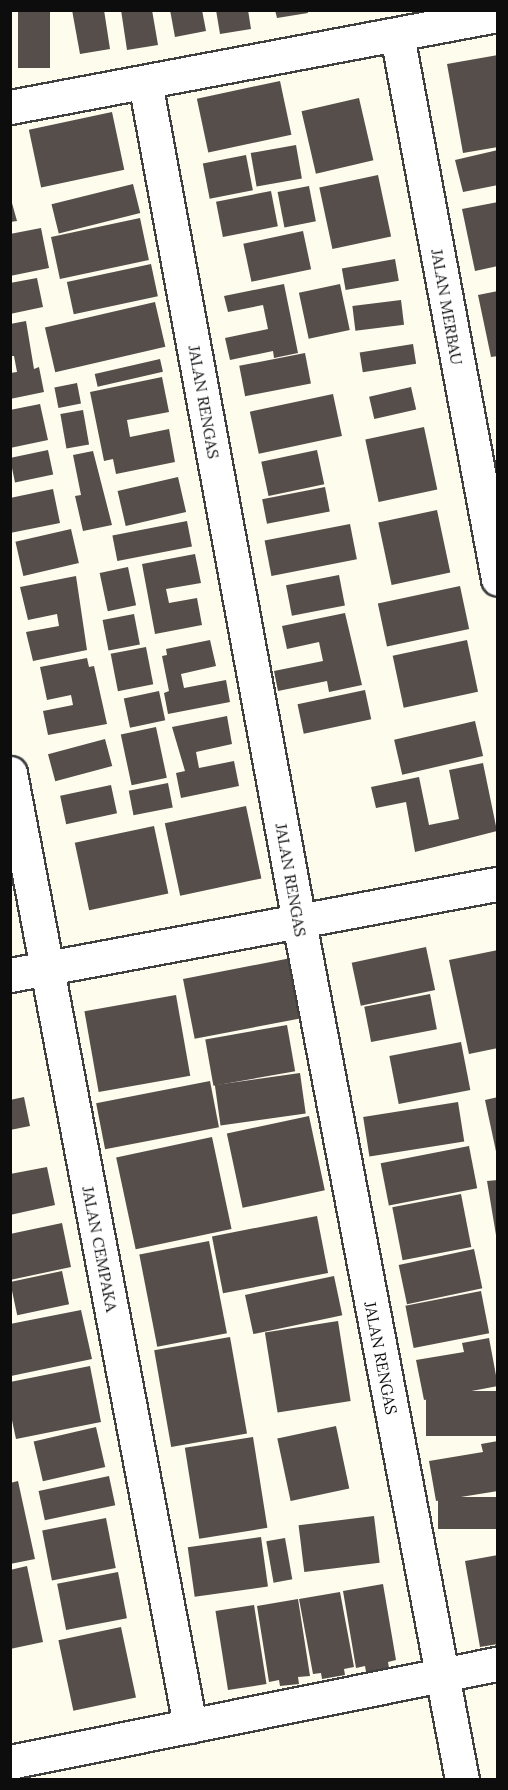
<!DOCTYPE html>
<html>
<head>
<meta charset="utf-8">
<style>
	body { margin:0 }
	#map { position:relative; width:508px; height:1790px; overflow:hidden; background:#fefced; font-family:Lora,serif }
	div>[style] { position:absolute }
	.building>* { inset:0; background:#554e4a; transform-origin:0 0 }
	.roads { filter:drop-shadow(2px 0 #404040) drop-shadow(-2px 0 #404040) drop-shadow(0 2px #404040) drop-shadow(0 -2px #404040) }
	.minor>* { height:33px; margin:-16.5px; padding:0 16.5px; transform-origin:16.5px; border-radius:16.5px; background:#fff }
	span { translate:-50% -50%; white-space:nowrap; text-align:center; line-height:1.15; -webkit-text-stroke:6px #fff; paint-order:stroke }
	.street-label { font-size:16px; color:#0d0d0d }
	.frame { position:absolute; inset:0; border:12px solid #0d0d0d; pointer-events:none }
</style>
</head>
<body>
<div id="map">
	<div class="building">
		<i style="left:18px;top:10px;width:32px;height:58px"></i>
		<i style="clip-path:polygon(72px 10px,104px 10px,110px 49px,80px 54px)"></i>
		<i style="clip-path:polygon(121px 10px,152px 10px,158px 45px,127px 50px)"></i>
		<i style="clip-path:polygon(170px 10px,202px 10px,206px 31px,175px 37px)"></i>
		<i style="clip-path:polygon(216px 10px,248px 10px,251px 29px,220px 34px)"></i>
		<i style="clip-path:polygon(275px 10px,307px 10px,308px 13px,277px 18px)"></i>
		<i style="clip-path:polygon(498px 55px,498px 147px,463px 153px,447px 64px)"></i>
		<i style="left:280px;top:81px;width:55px;height:85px;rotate:78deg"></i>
		<i style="left:359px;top:98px;width:64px;height:59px;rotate:77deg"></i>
		<i style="left:112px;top:112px;width:59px;height:85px;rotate:78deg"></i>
		<i style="left:296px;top:145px;width:34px;height:46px;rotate:80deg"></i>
		<i style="clip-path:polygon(498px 150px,498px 185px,463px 192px,455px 160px)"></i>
		<i style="left:246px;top:155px;width:36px;height:44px;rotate:79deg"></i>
		<i style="left:378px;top:175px;width:63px;height:60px;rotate:78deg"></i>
		<i style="left:133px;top:184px;width:30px;height:84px;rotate:76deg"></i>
		<i style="left:309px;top:186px;width:36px;height:32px;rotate:79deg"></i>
		<i style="left:271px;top:191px;width:36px;height:56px;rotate:79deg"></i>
		<i style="clip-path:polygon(10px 196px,17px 221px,10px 222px)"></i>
		<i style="clip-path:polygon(498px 202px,498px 266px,475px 271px,462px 209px)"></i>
		<i style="left:140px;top:218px;width:43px;height:91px;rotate:78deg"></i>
		<i style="clip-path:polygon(41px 228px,49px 268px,10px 276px,10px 234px)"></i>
		<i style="left:303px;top:231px;width:39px;height:61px;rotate:78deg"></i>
		<i style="left:395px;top:259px;width:22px;height:54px;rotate:80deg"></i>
		<i style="left:151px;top:264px;width:33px;height:86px;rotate:78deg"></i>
		<i style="clip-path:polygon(37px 278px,43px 307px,10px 314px,10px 283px)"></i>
		<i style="clip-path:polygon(284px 284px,298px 353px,274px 358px,273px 351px,230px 360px,225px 338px,268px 329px,263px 305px,228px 312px,224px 296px)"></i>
		<i style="left:340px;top:284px;width:47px;height:42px;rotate:78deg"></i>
		<i style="clip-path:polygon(498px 291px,498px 356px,491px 357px,478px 295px)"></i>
		<i style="left:401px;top:300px;width:25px;height:49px;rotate:83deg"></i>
		<i style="left:155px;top:302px;width:46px;height:113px;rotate:77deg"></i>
		<i style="clip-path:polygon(26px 321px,34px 369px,39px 367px,44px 392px,10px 399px,10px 373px,17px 372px,14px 356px,10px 356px,10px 324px)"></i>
		<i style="left:413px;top:344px;width:20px;height:54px;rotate:81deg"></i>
		<i style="left:305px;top:353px;width:31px;height:67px;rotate:79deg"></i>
		<i style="left:160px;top:359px;width:13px;height:67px;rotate:77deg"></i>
		<i style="clip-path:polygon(162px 377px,169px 412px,127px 420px,130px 437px,169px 429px,175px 462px,116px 474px,113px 459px,104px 461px,90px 392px)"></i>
		<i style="left:77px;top:383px;width:21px;height:23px;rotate:79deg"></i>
		<i style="left:411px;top:387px;width:23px;height:43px;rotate:77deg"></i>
		<i style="left:333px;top:394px;width:43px;height:85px;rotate:78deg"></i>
		<i style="clip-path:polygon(40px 404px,48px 440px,10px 448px,10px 410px)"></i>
		<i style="left:83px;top:410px;width:35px;height:23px;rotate:80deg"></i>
		<i style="left:424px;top:427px;width:64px;height:60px;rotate:78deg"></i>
		<i style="left:48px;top:450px;width:25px;height:39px;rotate:78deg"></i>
		<i style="left:317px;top:450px;width:35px;height:57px;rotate:78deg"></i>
		<i style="clip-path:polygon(93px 451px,112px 525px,83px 531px,75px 496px,81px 495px,73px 455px)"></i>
		<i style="left:178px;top:477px;width:36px;height:62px;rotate:77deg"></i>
		<i style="left:325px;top:487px;width:25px;height:64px;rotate:79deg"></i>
		<i style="clip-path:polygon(53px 489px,60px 523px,10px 533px,10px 498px)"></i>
		<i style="left:437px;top:510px;width:64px;height:60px;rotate:78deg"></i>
		<i style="left:187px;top:521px;width:26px;height:76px;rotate:79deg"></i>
		<i style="left:350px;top:524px;width:36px;height:87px;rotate:79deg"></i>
		<i style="left:71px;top:529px;width:35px;height:57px;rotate:77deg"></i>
		<i style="clip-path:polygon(195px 554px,201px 583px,166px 589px,169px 603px,197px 598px,202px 625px,155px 634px,142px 564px)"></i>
		<i style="left:128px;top:567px;width:39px;height:29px;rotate:78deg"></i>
		<i style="left:339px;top:575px;width:31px;height:54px;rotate:79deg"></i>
		<i style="clip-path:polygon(76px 576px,87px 650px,33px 661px,26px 632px,59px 626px,57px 614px,28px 620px,20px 587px)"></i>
		<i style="left:460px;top:586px;width:44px;height:84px;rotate:78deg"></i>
		<i style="clip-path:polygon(345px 613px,362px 685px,329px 692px,327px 681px,278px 691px,274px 671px,323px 661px,319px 642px,287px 649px,282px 626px)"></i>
		<i style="left:134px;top:614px;width:31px;height:32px;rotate:79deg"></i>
		<i style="clip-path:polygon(210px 640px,216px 666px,181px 674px,184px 688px,226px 680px,230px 702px,168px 714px,164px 693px,169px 691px,162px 656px,167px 655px,166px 649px)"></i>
		<i style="left:467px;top:640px;width:53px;height:76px;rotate:78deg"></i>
		<i style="left:146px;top:647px;width:38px;height:36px;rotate:79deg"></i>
		<i style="clip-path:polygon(87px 658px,89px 667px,94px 666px,107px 724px,48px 735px,43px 711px,73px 705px,71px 695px,47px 700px,40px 667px)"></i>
		<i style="left:365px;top:690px;width:30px;height:69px;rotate:78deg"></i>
		<i style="left:159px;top:691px;width:30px;height:36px;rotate:78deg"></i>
		<i style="clip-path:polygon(227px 716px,232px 744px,196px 752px,199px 768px,234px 761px,239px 786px,181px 798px,176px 773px,185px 771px,172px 727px)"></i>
		<i style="left:475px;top:721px;width:36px;height:83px;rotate:77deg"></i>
		<i style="left:156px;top:727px;width:52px;height:36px;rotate:78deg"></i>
		<i style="left:105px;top:739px;width:28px;height:59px;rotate:75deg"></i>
		<i style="clip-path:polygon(483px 763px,497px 831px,415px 852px,406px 802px,376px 808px,371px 787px,419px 777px,429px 825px,459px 819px,449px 770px)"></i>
		<i style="left:168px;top:783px;width:25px;height:40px;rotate:79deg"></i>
		<i style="left:111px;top:785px;width:29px;height:52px;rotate:78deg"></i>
		<i style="left:246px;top:806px;width:74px;height:83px;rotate:78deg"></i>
		<i style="left:154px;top:826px;width:69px;height:81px;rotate:78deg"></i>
		<i style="left:426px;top:947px;width:44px;height:76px;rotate:78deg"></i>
		<i style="clip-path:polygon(498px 950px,498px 1048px,469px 1054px,449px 960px)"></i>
		<i style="left:291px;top:958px;width:61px;height:110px;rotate:79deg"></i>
		<i style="left:430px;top:994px;width:36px;height:67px;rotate:79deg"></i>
		<i style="left:176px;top:995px;width:82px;height:93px;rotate:80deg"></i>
		<i style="left:287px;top:1025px;width:47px;height:83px;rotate:80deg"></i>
		<i style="left:461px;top:1042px;width:49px;height:73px;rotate:79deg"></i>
		<i style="left:300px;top:1073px;width:41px;height:86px;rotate:82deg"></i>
		<i style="left:210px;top:1081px;width:47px;height:116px;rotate:79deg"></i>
		<i style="clip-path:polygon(24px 1097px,30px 1126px,10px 1130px,10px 1100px)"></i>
		<i style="clip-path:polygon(498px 1097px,498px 1155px,497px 1156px,485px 1100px)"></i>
		<i style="left:458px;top:1102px;width:40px;height:96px;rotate:81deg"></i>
		<i style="left:309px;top:1116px;width:76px;height:84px;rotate:78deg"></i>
		<i style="left:212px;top:1137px;width:94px;height:98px;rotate:78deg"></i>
		<i style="left:469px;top:1146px;width:43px;height:90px;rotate:79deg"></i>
		<i style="clip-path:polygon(47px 1167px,55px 1205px,10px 1215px,10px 1174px)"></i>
		<i style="clip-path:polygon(498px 1180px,498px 1235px,496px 1235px,487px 1181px)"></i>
		<i style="left:461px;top:1194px;width:54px;height:70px;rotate:79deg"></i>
		<i style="left:317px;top:1216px;width:58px;height:107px;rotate:79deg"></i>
		<i style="clip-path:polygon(62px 1223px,71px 1267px,10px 1280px,10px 1234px)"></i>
		<i style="left:209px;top:1241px;width:94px;height:71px;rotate:79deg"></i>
		<i style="left:474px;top:1249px;width:40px;height:77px;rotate:78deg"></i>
		<i style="left:62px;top:1271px;width:34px;height:53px;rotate:78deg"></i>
		<i style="left:334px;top:1276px;width:40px;height:91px;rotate:78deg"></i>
		<i style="left:481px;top:1291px;width:43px;height:77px;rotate:79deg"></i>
		<i style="clip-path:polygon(81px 1310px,92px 1359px,11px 1376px,10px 1324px)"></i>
		<i style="left:338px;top:1321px;width:81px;height:74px;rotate:81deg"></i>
		<i style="left:230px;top:1337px;width:98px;height:77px;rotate:80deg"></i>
		<i style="clip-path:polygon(489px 1338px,498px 1386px,424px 1400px,416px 1360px,464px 1352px,462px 1343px)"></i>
		<i style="clip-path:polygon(90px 1366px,101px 1422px,16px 1439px,10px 1411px,10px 1382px)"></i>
		<i style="left:498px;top:1391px;width:45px;height:72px;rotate:90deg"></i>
		<i style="left:336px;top:1426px;width:64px;height:60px;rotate:78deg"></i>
		<i style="left:96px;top:1427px;width:41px;height:64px;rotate:77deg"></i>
		<i style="left:253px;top:1437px;width:92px;height:69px;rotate:81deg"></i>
		<i style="clip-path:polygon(498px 1441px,498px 1491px,436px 1501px,429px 1461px,483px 1452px,481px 1444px)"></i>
		<i style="left:109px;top:1476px;width:30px;height:72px;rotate:78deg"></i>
		<i style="clip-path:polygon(18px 1481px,35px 1559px,10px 1564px,10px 1483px)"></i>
		<i style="left:498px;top:1497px;width:32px;height:60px;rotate:90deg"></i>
		<i style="left:374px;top:1516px;width:47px;height:76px;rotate:83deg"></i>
		<i style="left:106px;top:1518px;width:51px;height:65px;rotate:79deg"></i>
		<i style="left:261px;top:1537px;width:50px;height:74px;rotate:82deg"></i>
		<i style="left:285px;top:1538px;width:42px;height:19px;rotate:80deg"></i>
		<i style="clip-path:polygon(498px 1555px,498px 1644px,480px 1647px,465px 1561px)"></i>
		<i style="clip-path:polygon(27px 1566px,43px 1642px,10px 1649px,10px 1570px)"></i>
		<i style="left:118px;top:1572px;width:47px;height:62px;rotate:79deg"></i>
		<i style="clip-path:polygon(383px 1584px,396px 1660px,388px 1662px,389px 1668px,366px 1672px,365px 1666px,356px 1668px,343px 1591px)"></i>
		<i style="clip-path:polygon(340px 1592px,354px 1667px,344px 1669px,345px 1675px,322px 1679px,321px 1673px,313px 1674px,299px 1599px)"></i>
		<i style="clip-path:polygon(298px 1599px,310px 1676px,298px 1677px,299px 1684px,280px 1686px,279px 1680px,269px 1682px,257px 1606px)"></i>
		<i style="left:254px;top:1605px;width:80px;height:39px;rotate:81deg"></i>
		<i style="left:121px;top:1627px;width:72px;height:64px;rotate:78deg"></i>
	</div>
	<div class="roads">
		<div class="minor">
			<i style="left:397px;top:35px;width:553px;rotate:79.48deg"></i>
			<i style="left:145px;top:82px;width:854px;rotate:79.61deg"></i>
			<i style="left:299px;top:922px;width:873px;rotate:79.24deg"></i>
			<i style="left:10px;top:107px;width:497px;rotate:-10.7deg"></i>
			<i style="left:10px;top:773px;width:970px;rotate:79.3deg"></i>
			<i style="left:10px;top:975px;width:496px;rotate:-10.6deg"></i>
			<i style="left:10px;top:1762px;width:498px;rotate:-11.4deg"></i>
		</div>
	</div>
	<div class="street-label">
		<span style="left:447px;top:307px;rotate:80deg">JALAN MERBAU</span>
		<span style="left:204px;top:402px;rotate:80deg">JALAN RENGAS</span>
		<span style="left:291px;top:880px;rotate:80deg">JALAN RENGAS</span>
		<span style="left:100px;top:1249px;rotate:79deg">JALAN CEMPAKA</span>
		<span style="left:381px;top:1358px;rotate:79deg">JALAN RENGAS</span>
	</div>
	<div class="frame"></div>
</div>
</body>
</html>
